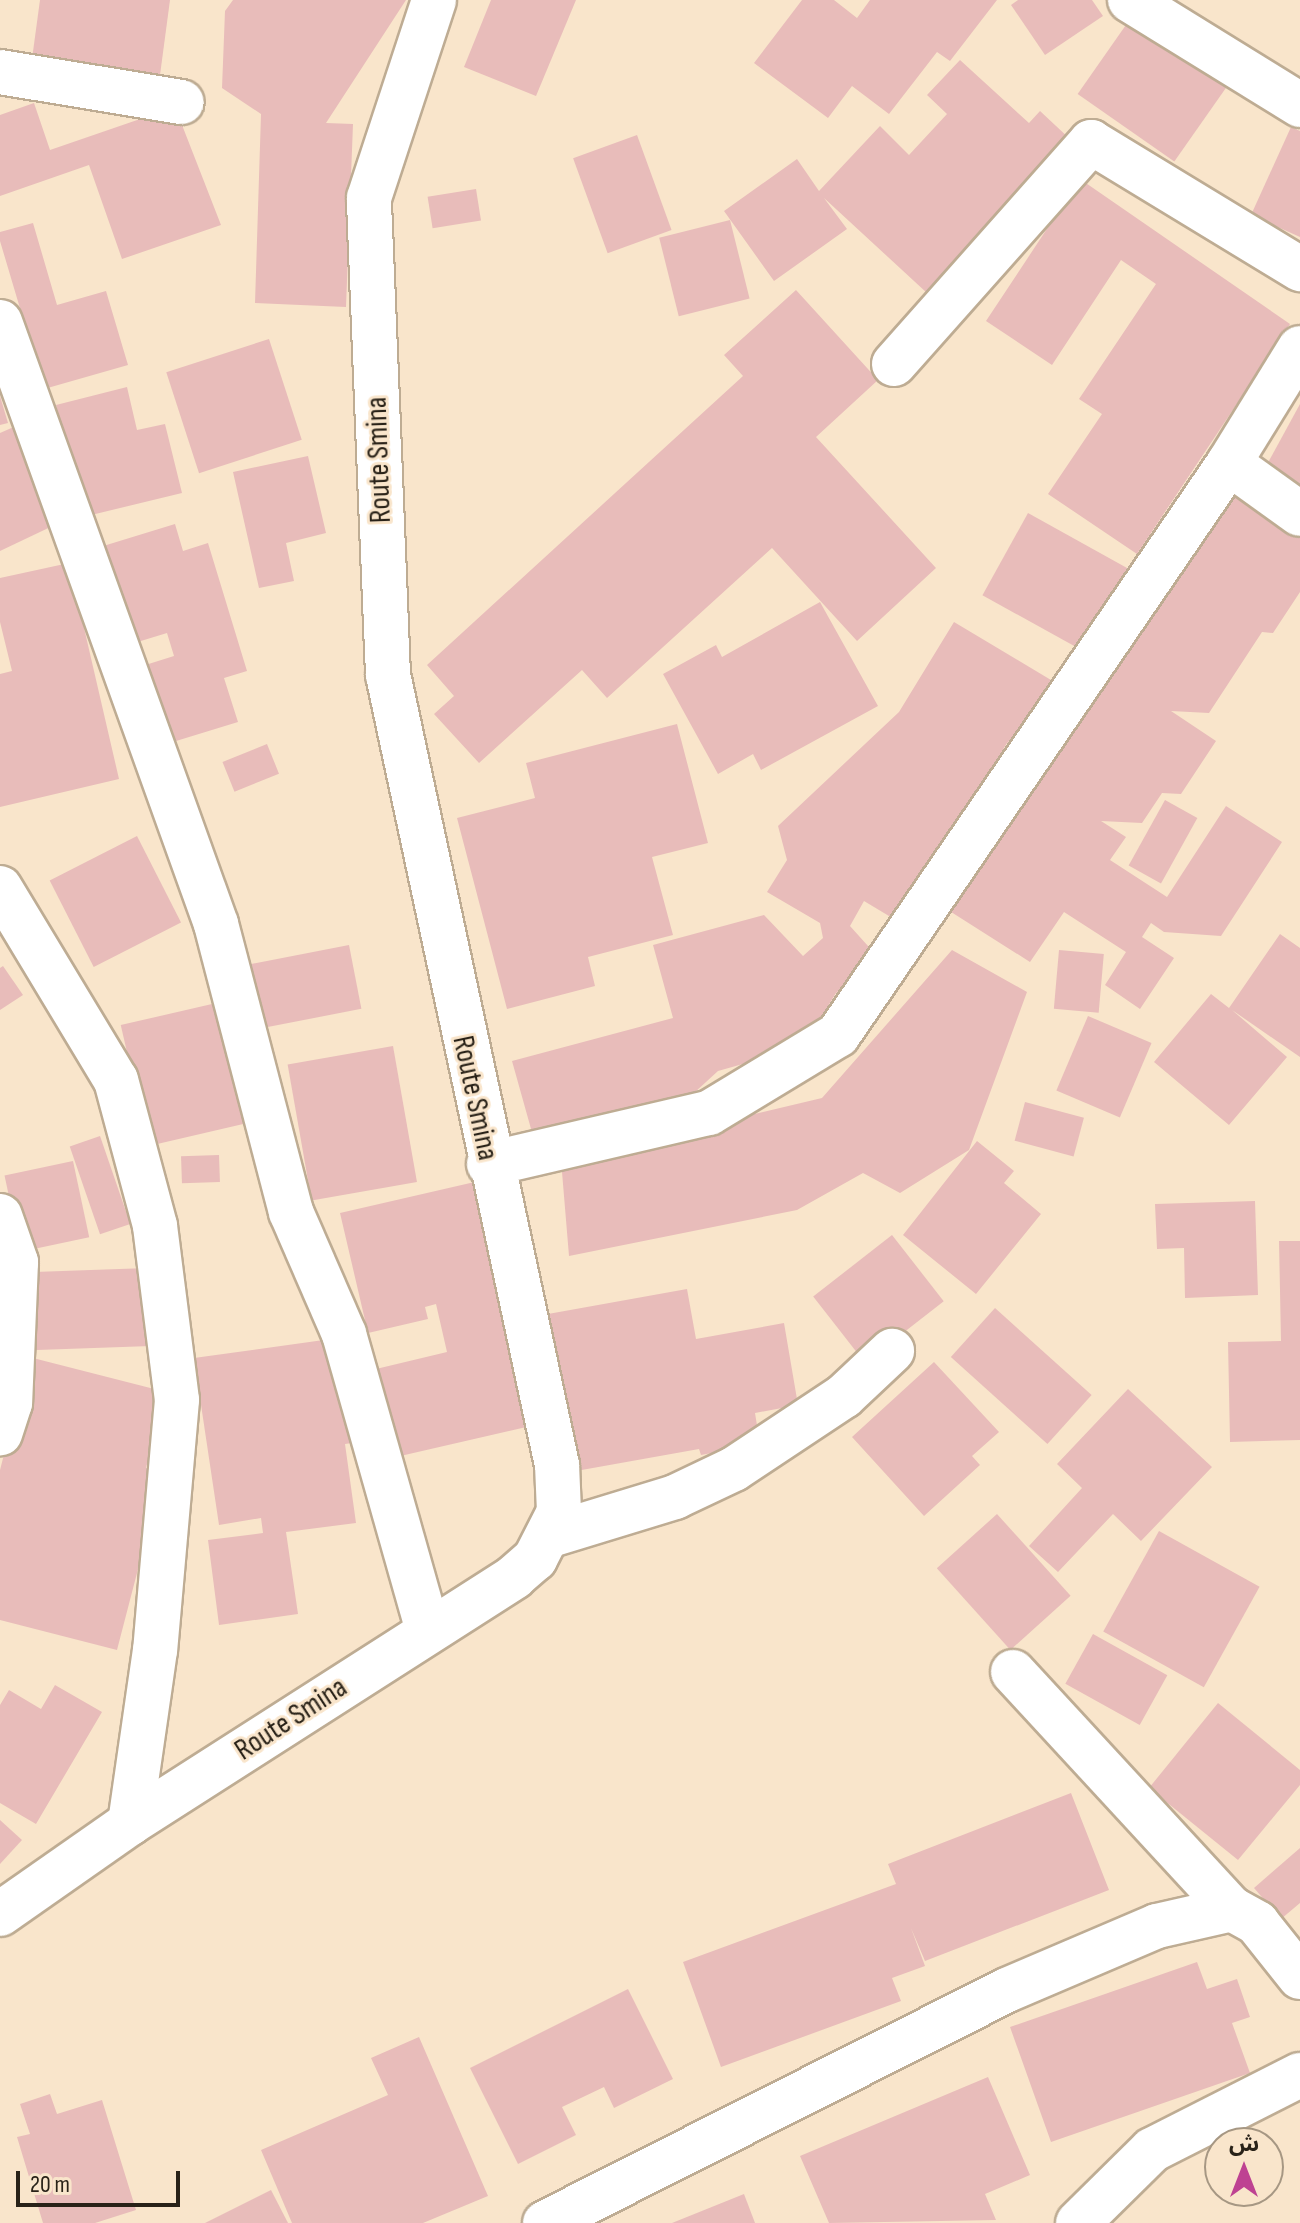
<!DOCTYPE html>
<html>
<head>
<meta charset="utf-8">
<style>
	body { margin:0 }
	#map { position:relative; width:1300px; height:2223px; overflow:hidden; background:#f9e5cb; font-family:"Sofia Sans Condensed","Noto Sans Arabic",sans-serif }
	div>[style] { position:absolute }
	.building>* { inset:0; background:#e8bcba; transform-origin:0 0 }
	.roads { filter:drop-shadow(2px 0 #beac93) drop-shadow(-2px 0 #beac93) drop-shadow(0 2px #beac93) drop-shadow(0 -2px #beac93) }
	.minor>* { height:44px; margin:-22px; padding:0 22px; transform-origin:22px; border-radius:22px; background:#fff }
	span { translate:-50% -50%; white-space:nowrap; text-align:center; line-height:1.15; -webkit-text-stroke:6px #f9e5cb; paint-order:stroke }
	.street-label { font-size:30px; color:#292218 }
	.north { position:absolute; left:1204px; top:2127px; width:80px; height:80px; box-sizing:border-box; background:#f9e5cb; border:2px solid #a69783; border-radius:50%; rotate:0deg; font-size:22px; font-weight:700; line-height:32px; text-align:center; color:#292218 }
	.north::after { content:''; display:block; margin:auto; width:28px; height:36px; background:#be4292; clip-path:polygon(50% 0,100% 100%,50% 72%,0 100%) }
	.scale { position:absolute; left:16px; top:2171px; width:164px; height:36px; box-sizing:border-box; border:4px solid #292218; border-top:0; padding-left:10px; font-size:24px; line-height:28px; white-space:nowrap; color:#292218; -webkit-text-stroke:6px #f9e5cb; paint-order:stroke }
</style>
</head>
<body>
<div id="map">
	<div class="building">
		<i style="clip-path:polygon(40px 0,170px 0,160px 75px,32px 59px)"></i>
		<i style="clip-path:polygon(233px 0,406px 0,326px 123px,353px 124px,346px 307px,255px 303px,261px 114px,222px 88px,225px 11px)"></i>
		<i style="clip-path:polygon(491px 0,576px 0,536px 96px,464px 67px)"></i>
		<i style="clip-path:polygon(802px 0,834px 0,857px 18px,870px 0,997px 0,950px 61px,937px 52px,889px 114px,852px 86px,828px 118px,754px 63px)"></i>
		<i style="clip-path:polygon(1018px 0,1092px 0,1103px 16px,1045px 55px,1011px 5px)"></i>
		<i style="left:1135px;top:12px;width:118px;height:100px;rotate:35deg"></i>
		<i style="clip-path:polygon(960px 60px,1029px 123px,1040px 111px,1071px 140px,927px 293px,824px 198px,847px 229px,774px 281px,724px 211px,797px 159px,819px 191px,880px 126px,909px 155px,947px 114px,927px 95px)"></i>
		<i style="clip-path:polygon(34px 103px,50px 150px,175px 107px,221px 225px,122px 259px,89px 165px,0 196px,0 115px)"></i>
		<i style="clip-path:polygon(1291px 127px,1300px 131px,1300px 237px,1251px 215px)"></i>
		<i style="left:637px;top:135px;width:101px;height:68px;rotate:70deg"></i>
		<i style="clip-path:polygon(1080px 179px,1290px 324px,1137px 554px,1048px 494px,1102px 414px,1079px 399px,1156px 284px,1121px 260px,1052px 365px,986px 321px)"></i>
		<i style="left:476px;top:189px;width:32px;height:49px;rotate:81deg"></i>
		<i style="left:730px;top:220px;width:81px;height:73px;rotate:76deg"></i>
		<i style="clip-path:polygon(33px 223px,57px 305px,106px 291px,128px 365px,44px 389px,0 241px,0 232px)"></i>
		<i style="clip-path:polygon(796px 290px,878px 380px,816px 437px,936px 568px,857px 641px,772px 548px,607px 698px,582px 670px,479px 763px,434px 714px,454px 696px,427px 665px,743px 376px,724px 355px)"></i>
		<i style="left:269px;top:339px;width:106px;height:108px;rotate:72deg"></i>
		<i style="clip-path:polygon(127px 387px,137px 430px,165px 424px,182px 493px,83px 517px,56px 405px)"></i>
		<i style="clip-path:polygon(0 396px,8px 423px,0 425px)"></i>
		<i style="clip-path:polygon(1300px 404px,1300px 489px,1264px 470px)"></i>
		<i style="clip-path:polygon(16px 426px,61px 522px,0 551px,0 433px)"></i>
		<i style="clip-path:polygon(308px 456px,326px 533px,286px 543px,294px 581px,259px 588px,233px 472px)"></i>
		<i style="clip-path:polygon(1238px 486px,1300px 527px,1300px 592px,1273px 633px,1262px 632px,1209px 713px,1171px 711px,1216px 741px,1181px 794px,1162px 793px,1142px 823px,1101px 821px,1126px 837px,1110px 860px,1167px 897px,1226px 806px,1282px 842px,1221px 936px,1164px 932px,1151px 923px,1142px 937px,1174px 958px,1140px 1009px,1105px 985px,1126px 952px,1064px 912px,1030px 962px,948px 910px,1113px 658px,1122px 663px)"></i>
		<i style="left:1028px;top:513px;width:122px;height:94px;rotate:29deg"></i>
		<i style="clip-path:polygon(175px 524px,183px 551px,208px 543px,247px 671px,224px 678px,238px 722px,163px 745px,139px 667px,174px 656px,167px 633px,131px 644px,100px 547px)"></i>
		<i style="clip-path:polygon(69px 563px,119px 779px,0 807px,0 674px,12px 671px,0 622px,0 578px)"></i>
		<i style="clip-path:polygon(820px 602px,878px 706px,761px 770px,753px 754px,718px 774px,663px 674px,716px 645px,722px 657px)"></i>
		<i style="clip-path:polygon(954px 622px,1066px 689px,1007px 743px,899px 922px,864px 901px,850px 926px,877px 956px,836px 993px,803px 1047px,718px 1071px,694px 1093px,533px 1136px,512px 1061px,673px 1018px,653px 945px,764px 915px,803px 956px,823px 938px,820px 923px,767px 892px,787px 860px,778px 826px,899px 712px)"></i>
		<i style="clip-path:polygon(677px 724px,708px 843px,652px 857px,673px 935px,588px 957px,595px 986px,507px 1009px,457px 818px,535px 798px,526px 763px)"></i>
		<i style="left:267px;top:744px;width:32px;height:48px;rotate:68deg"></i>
		<i style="left:1165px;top:800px;width:37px;height:75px;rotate:29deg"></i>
		<i style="left:137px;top:836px;width:97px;height:98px;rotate:63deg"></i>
		<i style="clip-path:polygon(1280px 934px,1300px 948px,1300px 1057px,1232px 1010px,1287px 1057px,1229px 1125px,1154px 1062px,1211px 994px,1229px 1008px)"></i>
		<i style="left:349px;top:945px;width:65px;height:102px;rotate:79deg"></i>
		<i style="clip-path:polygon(952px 950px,1027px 992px,969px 1150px,900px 1193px,863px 1173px,797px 1210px,569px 1256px,561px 1160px,822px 1098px)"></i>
		<i style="left:1059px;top:950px;width:45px;height:59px;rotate:5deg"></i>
		<i style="clip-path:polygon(3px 966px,23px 995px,0 1010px,0 968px)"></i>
		<i style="left:225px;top:1001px;width:124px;height:107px;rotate:77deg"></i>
		<i style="left:1088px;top:1016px;width:69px;height:81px;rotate:23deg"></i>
		<i style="left:393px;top:1046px;width:138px;height:107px;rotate:80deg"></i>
		<i style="left:1025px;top:1102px;width:61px;height:40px;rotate:15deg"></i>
		<i style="left:100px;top:1136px;width:93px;height:32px;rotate:71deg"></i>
		<i style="clip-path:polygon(977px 1141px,1014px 1171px,1004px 1183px,1041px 1214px,976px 1294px,903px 1235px)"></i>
		<i style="left:219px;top:1155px;width:27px;height:38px;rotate:88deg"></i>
		<i style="left:73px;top:1161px;width:78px;height:70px;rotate:78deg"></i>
		<i style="clip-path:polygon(479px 1181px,535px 1425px,396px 1457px,376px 1369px,447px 1352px,436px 1304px,425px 1307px,428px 1319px,368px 1333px,340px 1213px)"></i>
		<i style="clip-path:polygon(1255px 1201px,1258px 1295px,1185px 1298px,1184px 1248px,1157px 1249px,1155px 1204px)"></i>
		<i style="left:892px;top:1235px;width:84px;height:100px;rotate:52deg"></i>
		<i style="clip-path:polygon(1279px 1241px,1300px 1241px,1300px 1440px,1230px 1442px,1228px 1342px,1281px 1341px)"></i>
		<i style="left:148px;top:1268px;width:78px;height:128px;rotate:88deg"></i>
		<i style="clip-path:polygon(687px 1289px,696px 1339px,784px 1323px,798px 1405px,755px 1413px,760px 1444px,701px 1455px,699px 1449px,576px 1471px,548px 1314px)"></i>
		<i style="left:995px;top:1308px;width:130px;height:66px;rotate:42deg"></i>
		<i style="clip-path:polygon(338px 1338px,352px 1443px,345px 1444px,356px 1523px,286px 1532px,298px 1614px,219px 1625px,208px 1540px,263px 1533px,261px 1518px,219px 1525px,194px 1358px)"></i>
		<i style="clip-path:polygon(29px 1357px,166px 1392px,146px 1468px,163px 1473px,117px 1650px,0 1620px,0 1470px)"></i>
		<i style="clip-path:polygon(934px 1362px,999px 1432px,972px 1456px,980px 1465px,924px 1516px,852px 1437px)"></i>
		<i style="clip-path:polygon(1128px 1389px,1212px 1467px,1141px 1541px,1113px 1514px,1058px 1572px,1029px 1546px,1082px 1488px,1057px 1464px)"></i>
		<i style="left:997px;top:1514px;width:110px;height:81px;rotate:48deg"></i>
		<i style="left:1159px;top:1531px;width:115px;height:115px;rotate:29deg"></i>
		<i style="left:1093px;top:1634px;width:85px;height:57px;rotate:29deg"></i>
		<i style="clip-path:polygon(55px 1685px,102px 1712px,36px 1824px,0 1803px,0 1705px,9px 1690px,41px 1709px)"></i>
		<i style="clip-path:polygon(1218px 1703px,1300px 1770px,1300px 1785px,1238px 1860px,1149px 1788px)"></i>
		<i style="clip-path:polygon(1071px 1793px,1109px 1890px,925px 1961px,911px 1928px,925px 1966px,892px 1978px,901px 2001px,721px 2067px,683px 1962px,896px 1884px,888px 1864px)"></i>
		<i style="clip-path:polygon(0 1820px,22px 1840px,0 1864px)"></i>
		<i style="clip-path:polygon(1300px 1848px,1300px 1903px,1281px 1919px,1254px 1888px)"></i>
		<i style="clip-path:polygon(1197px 1962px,1207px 1989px,1237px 1979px,1250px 2017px,1232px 2023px,1250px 2073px,1051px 2142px,1010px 2027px)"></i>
		<i style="clip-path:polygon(628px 1989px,673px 2079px,614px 2108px,604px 2087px,562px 2107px,576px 2135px,518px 2164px,470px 2068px)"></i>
		<i style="clip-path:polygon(419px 2037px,488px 2196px,423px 2223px,292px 2223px,261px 2150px,388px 2095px,371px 2058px)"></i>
		<i style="clip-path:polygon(988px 2077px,1030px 2175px,985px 2194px,996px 2220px,829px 2223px,800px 2156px)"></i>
		<i style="clip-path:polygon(50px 2094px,57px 2114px,102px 2100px,136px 2210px,95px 2223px,43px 2223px,17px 2137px,30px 2134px,20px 2104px)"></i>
		<i style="clip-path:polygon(271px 2190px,288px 2223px,205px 2223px)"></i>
		<i style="clip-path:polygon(744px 2194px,755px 2223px,672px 2223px)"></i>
	</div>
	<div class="roads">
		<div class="minor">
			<i style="left:1130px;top:0;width:200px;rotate:31.7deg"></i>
			<i style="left:0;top:72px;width:184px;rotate:9.4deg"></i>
			<i style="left:0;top:322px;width:640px;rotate:70.26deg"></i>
			<i style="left:216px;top:924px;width:298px;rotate:75.4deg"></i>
			<i style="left:291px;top:1212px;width:133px;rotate:66.5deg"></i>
			<i style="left:344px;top:1334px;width:308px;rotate:74.2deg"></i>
			<i style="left:894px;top:364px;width:297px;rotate:-48.4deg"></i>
			<i style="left:1091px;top:142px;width:245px;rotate:31.3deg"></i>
			<i style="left:1229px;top:463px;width:87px;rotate:35.7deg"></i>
			<i style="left:0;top:888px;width:224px;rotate:58.9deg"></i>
			<i style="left:116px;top:1080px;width:151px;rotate:75deg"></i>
			<i style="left:155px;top:1226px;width:175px;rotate:82.8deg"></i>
			<i style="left:177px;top:1400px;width:251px;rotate:95deg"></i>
			<i style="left:155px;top:1650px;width:175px;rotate:98.2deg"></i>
			<i style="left:489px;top:1164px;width:226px;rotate:-13.1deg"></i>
			<i style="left:709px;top:1113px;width:151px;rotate:-31.2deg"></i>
			<i style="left:838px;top:1035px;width:693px;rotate:-55.64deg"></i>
			<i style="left:1229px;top:463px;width:135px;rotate:-58.3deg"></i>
			<i style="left:0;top:1216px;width:49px;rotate:70.8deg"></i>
			<i style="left:16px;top:1262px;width:141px;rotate:92.4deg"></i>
			<i style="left:10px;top:1403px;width:32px;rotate:108deg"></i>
			<i style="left:551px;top:1535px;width:130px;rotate:-17deg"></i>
			<i style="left:675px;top:1497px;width:65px;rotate:-25.4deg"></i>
			<i style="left:734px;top:1469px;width:132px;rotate:-33.6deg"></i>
			<i style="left:844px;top:1396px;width:66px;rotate:-43.2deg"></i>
			<i style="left:1013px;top:1672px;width:323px;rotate:47.3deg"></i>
			<i style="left:0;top:1914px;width:159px;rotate:-35deg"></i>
			<i style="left:130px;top:1823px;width:456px;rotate:-32.6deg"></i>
			<i style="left:514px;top:1577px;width:28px;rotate:-41deg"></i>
			<i style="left:535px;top:1559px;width:53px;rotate:-62.9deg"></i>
			<i style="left:559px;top:1512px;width:47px;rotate:-92.4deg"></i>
			<i style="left:557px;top:1465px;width:808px;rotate:-102.07deg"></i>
			<i style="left:388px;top:675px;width:477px;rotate:-92.3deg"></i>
			<i style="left:369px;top:198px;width:208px;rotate:-71.8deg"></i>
			<i style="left:545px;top:2223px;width:517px;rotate:-26.76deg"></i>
			<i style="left:1007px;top:1990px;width:163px;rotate:-23.1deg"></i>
			<i style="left:1157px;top:1926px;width:77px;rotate:-12.8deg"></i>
			<i style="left:1232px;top:1909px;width:29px;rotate:29deg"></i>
			<i style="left:1257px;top:1923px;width:69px;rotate:51.5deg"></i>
			<i style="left:1078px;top:2223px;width:104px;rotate:-44.6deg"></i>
			<i style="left:1152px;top:2150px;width:166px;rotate:-26.9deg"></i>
		</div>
	</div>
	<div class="street-label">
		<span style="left:379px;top:460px;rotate:-92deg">Route Smina</span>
		<span style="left:475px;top:1098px;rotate:78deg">Route Smina</span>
		<span style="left:291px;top:1719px;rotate:-33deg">Route Smina</span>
	</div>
	<div class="north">ش</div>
	<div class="scale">20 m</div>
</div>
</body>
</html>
